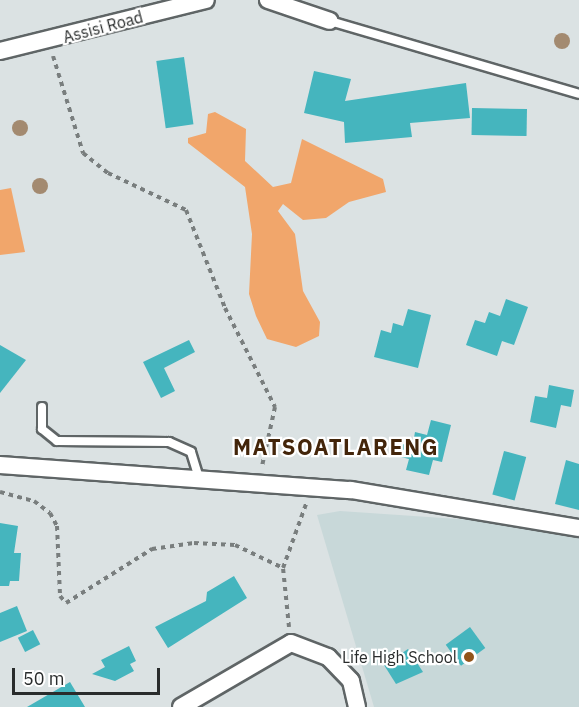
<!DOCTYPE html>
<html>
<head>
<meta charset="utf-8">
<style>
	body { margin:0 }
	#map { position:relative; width:579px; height:707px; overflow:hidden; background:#dbe2e3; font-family:"IBM Plex Sans",sans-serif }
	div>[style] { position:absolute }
	.built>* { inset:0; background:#c8d8d9 }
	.green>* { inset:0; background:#f1a66b }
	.building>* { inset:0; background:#45b5be; transform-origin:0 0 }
	.path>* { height:4px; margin-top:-2px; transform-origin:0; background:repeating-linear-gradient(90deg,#797e7e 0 4.5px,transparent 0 9px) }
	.roads { filter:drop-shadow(2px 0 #5f6566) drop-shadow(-2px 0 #5f6566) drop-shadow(0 2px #5f6566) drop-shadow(0 -2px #5f6566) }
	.service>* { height:8px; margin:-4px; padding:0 4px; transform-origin:4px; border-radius:4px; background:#fff }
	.minor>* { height:16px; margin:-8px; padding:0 8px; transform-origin:8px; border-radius:8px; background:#fff }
	.trees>* { width:16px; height:16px; margin:-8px; border-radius:50%; background:#a38a70 }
	.dots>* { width:16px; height:16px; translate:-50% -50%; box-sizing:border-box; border:3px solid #fff; border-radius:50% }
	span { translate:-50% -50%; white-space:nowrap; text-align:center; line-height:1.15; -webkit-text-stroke:4.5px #fff; paint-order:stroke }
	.street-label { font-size:16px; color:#292c2c }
	.poi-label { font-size:16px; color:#292c2c }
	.right { translate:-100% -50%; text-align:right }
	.district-label { font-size:22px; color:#43250a; font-weight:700; letter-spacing:1.5px }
	.scale { position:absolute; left:12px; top:668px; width:148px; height:27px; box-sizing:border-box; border:3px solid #292c2c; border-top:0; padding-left:8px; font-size:18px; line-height:21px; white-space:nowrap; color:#292c2c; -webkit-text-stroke:4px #fff; paint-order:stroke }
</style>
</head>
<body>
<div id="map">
	<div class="built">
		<i style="clip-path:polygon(340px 511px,502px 522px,579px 538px,579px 707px,374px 707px,317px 515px)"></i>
	</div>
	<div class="green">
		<i style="clip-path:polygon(215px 112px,246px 129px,245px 161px,273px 187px,291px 183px,302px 139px,383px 179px,386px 192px,349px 202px,326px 218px,303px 220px,283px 204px,278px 211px,295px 234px,303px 291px,320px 322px,319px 336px,296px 347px,267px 339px,256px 316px,249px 294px,252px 234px,245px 187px,188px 143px,188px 138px,206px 133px,208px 114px)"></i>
		<i style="clip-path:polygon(11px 188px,25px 252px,0 255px,0 190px)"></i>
	</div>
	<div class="building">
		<i style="left:184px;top:57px;width:68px;height:28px;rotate:82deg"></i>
		<i style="clip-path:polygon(314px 71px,351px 79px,345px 101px,466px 83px,470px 118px,410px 123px,412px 137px,345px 143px,344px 122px,304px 113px)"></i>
		<i style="left:472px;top:108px;width:55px;height:27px;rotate:1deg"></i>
		<i style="clip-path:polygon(506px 299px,528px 307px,514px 345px,502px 341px,497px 356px,466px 345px,475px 320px,485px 323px,489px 312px,500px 316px)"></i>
		<i style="clip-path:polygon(408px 309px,431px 315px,418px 368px,374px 357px,381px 330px,391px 333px,393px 323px,403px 326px)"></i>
		<i style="clip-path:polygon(189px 340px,195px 352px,164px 368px,175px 391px,161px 398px,143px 362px)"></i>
		<i style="clip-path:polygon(0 345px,26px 360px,0 393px)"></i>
		<i style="clip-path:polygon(549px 385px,574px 390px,571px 407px,561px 405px,556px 428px,530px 422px,535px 396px,547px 398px)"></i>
		<i style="clip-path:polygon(431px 420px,451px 425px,442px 462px,433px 460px,429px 475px,406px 470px,409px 459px,397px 456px,401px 440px,413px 443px,415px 432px,427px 435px)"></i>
		<i style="left:504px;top:451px;width:23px;height:45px;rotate:15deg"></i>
		<i style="clip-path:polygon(566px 460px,579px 464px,579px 510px,555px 504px)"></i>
		<i style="clip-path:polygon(0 523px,18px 526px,14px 553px,21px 553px,19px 581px,10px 581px,9px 586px,0 586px)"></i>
		<i style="clip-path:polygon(234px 576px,247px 598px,168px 648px,155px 627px,206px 601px,207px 592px)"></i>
		<i style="clip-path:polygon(17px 606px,27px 631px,0 642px,0 613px)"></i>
		<i style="left:470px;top:627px;width:26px;height:30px;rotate:54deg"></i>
		<i style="left:33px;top:630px;width:16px;height:17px;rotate:63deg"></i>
		<i style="clip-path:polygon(129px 646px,136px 661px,130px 664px,134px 671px,115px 681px,92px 674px,105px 667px,101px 660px)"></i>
		<i style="clip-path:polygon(408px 649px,423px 672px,396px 684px,384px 665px)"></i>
		<i style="clip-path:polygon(70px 682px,85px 707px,27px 707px)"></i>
	</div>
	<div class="path">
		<i style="left:53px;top:56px;width:102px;rotate:72.8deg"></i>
		<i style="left:83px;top:153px;width:32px;rotate:39deg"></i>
		<i style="left:108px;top:173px;width:86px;rotate:25.4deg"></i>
		<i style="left:186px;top:210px;width:105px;rotate:68.3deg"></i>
		<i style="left:225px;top:308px;width:111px;rotate:63.2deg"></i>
		<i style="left:275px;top:407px;width:60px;rotate:102.4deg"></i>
		<i style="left:0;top:492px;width:35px;rotate:15deg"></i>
		<i style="left:34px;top:501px;width:20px;rotate:37deg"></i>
		<i style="left:50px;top:513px;width:15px;rotate:62deg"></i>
		<i style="left:57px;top:526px;width:70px;rotate:87.5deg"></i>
		<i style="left:60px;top:596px;width:9px;rotate:49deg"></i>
		<i style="left:66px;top:603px;width:102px;rotate:-32.1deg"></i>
		<i style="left:152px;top:549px;width:42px;rotate:-8.1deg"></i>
		<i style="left:194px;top:543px;width:41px;rotate:2.8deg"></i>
		<i style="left:235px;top:545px;width:53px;rotate:25.6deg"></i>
		<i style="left:289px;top:627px;width:59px;rotate:-95.8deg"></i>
		<i style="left:283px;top:568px;width:68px;rotate:-70.2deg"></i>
	</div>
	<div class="roads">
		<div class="service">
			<i style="left:330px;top:21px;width:259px;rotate:16.3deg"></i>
			<i style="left:42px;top:407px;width:22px;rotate:90deg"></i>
			<i style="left:42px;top:429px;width:19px;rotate:39deg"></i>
			<i style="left:57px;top:441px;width:112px;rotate:0.5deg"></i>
			<i style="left:169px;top:442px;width:24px;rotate:24deg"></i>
			<i style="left:191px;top:452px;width:28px;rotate:73deg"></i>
		</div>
		<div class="minor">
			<i style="left:268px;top:0;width:65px;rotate:18.7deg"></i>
			<i style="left:0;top:51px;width:212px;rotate:-13.9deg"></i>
			<i style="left:0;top:465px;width:352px;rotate:4.1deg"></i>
			<i style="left:351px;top:490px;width:231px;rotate:9.5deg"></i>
			<i style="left:181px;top:707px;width:127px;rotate:-30.2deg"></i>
			<i style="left:291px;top:643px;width:40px;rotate:21deg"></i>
			<i style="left:328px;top:657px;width:33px;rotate:46deg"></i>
			<i style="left:351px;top:681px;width:27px;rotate:77deg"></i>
		</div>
	</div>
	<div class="trees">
		<i style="left:562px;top:41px"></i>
		<i style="left:20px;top:128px"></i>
		<i style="left:40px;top:186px"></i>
	</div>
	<div class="dots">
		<i style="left:469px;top:657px;background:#92541a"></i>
	</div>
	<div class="street-label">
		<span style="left:103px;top:27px;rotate:-15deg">Assisi Road</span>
	</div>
	<div class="poi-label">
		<span class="right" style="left:457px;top:657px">Life High School</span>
	</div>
	<div class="district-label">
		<span style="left:336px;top:447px">MATSOATLARENG</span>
	</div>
	<div class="scale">50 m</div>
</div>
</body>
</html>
